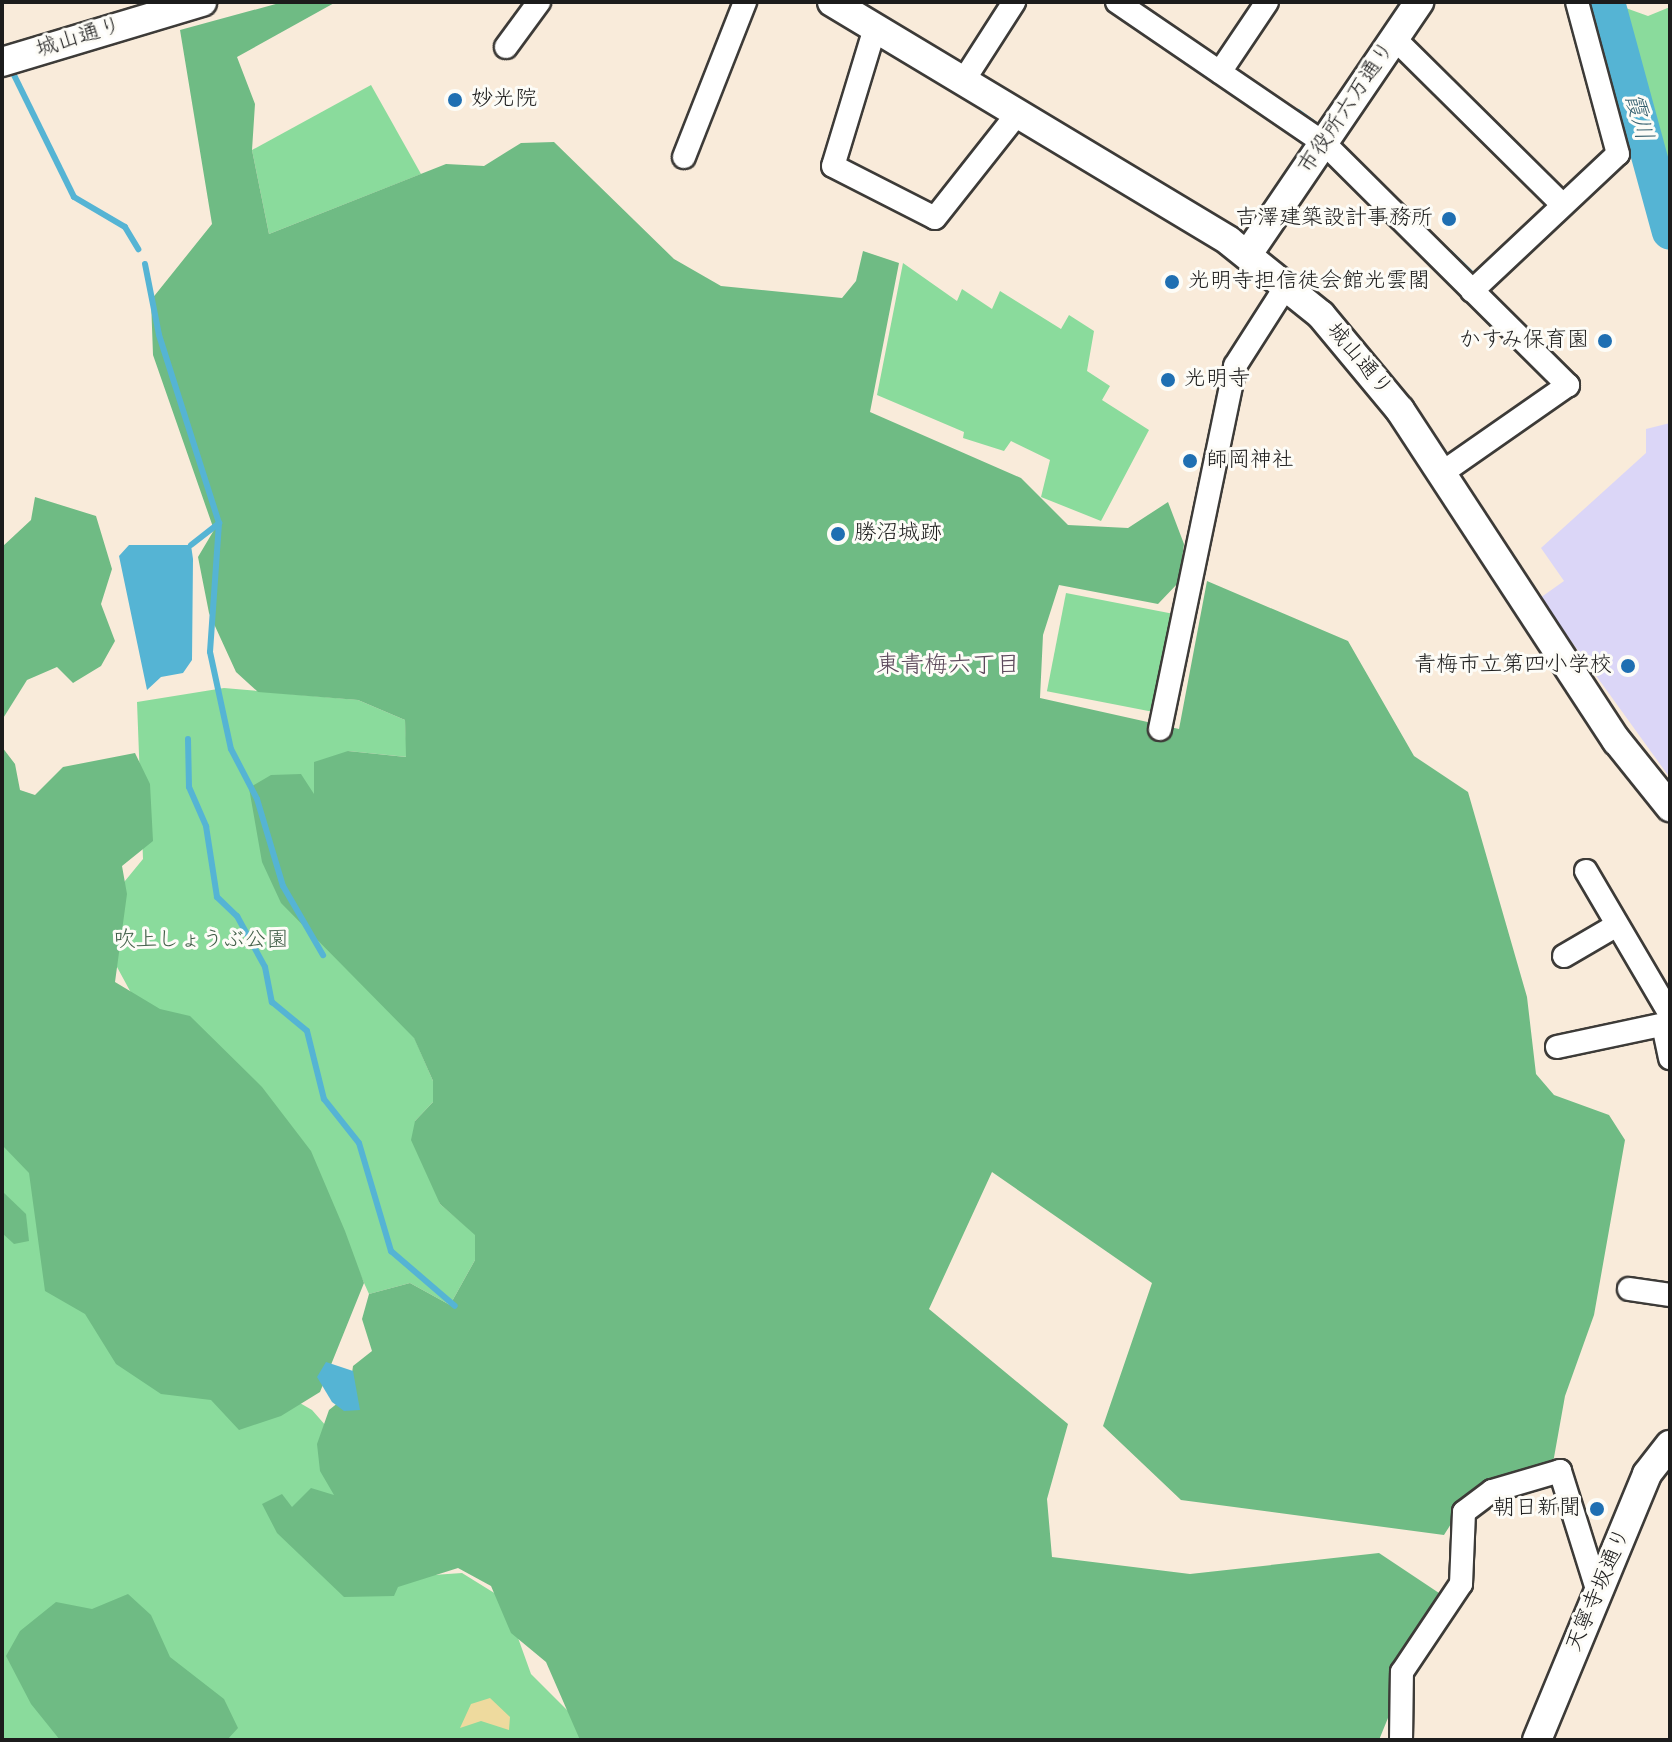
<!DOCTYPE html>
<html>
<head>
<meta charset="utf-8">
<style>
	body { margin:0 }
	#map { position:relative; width:1672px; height:1742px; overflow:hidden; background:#f9ebda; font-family:Kalam,"Klee One",sans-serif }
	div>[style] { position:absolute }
	.built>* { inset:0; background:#dbd6f7 }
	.green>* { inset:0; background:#8adb9c; transform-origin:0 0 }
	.forest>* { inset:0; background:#6fbb84 }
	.sand>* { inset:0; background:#eeda9e }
	.water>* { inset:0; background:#55b4d4 }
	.stream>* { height:6px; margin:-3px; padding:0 3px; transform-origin:3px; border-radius:3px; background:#55b4d4 }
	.river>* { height:36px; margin:-18px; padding:0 18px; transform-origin:18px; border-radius:18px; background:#55b4d4 }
	.roads { filter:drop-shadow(2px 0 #3d3b38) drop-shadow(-2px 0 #3d3b38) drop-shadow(0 2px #3d3b38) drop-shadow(0 -2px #3d3b38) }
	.minor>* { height:22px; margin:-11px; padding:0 11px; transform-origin:11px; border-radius:11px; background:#fff }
	.tertiary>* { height:28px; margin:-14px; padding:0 14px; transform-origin:14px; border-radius:14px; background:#fff }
	.dots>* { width:22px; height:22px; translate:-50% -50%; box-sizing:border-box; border:4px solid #fdfcf7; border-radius:50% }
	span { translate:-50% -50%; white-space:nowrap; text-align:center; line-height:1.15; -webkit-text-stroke:6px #fdfcf7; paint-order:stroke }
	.street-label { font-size:22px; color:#1c1c1c }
	.poi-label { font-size:22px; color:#1c1c1c }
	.left { translate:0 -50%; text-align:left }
	.right { translate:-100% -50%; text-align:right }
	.park-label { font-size:22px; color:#425f49 }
	.water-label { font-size:24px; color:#36606f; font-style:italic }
	.neighbourhood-label { font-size:24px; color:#5b485a }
	.frame { position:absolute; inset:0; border:4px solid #1c1c1c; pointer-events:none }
</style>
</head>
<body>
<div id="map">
	<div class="built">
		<i style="clip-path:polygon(1670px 423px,1670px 778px,1540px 598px,1564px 581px,1541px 548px,1646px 453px,1646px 429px)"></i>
	</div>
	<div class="green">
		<i style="clip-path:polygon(1609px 2px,1648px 16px,1670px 7px,1670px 172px)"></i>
		<i style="clip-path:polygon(371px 85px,421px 174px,269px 234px,252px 150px)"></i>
		<i style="clip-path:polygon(903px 263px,957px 301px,962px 289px,992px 309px,1000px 291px,1061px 329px,1069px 315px,1094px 331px,1087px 371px,1110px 386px,1102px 400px,1149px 430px,1101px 521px,1041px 497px,1050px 460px,1011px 441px,1004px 451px,963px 438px,964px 432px,877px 395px)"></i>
		<i style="left:1066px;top:593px;width:110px;height:100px;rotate:11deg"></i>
		<i style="clip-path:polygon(224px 688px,358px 700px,405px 720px,407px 757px,348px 751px,326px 945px,414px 1037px,433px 1081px,433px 1102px,415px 1121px,440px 1204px,475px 1234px,475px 1260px,450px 1305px,410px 1283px,369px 1294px,312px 1167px,149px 1026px,104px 943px,111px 898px,143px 859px,137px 702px)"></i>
		<i style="clip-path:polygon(2px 1122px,274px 1388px,312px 1410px,341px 1443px,419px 1576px,462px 1573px,504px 1599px,531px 1674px,571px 1714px,583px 1740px,2px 1740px)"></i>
	</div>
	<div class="forest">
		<i style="clip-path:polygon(283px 2px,336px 2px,237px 57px,255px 104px,252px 150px,269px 234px,446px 164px,484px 166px,521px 143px,554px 142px,674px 259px,721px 286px,842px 298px,856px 281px,863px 251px,899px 263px,870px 412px,1021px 478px,1068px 525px,1128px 528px,1168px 502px,1184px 544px,1179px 582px,1158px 604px,1059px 585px,1043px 635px,1040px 698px,1179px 729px,1207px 581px,1348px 641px,1414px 756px,1468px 792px,1527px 997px,1536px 1074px,1554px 1095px,1609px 1115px,1625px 1140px,1594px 1315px,1565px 1396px,1553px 1463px,1468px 1497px,1444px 1535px,1181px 1500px,1103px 1426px,1152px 1283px,992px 1172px,929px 1309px,1068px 1424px,1047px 1499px,1052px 1557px,1190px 1574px,1379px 1553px,1439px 1593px,1379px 1740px,580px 1740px,546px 1662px,511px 1633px,491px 1586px,458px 1568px,398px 1587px,394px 1596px,344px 1597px,277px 1533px,262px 1504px,282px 1494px,292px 1507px,311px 1488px,334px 1495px,320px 1471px,317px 1444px,329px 1410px,349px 1394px,353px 1366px,372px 1351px,362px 1319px,369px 1294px,410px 1283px,450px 1305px,475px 1260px,475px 1235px,440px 1204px,411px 1140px,415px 1121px,433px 1102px,433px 1081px,414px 1038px,281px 903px,262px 862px,249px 788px,271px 775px,301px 774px,314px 794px,314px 762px,348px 751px,406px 757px,405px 720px,358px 700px,258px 692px,236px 672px,209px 613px,198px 557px,214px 530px,153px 355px,151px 300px,212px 224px,180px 30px)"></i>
		<i style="clip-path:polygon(35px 497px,96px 516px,112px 569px,101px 604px,115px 641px,101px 666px,73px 683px,57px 667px,27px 680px,2px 720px,2px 547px,31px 520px)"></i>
		<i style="clip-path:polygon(2px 747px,15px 764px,20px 790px,35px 795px,63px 767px,135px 753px,150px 784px,153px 841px,122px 866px,127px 894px,115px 982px,160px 1009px,190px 1016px,262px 1087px,311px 1151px,345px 1231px,364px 1283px,320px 1392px,281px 1416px,239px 1430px,211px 1400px,161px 1394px,116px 1364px,85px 1314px,45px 1291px,29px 1173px,2px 1145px)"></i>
		<i style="clip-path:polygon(2px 1191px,26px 1214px,29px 1241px,14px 1244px,2px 1233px)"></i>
		<i style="clip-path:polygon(128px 1594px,151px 1615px,170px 1657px,224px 1699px,238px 1728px,227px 1740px,60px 1740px,31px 1704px,6px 1656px,20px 1631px,56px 1602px,92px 1609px)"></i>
	</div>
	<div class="sand">
		<i style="clip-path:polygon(490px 1698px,510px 1717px,509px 1730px,481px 1721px,460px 1728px,471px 1704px)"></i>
	</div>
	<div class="water">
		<i style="clip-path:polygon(129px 545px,191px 545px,193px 559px,192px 660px,183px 673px,161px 677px,147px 690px,119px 556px)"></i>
		<i style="clip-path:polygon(326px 1362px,353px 1371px,360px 1410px,344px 1411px,332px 1402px,317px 1377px)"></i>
	</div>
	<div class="stream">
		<i style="left:13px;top:73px;width:138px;rotate:63.8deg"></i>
		<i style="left:74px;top:197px;width:59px;rotate:30.5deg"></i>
		<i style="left:125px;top:227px;width:26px;rotate:59deg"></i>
		<i style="left:1298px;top:112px;width:29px;rotate:36deg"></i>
		<i style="left:1450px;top:253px;width:37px;rotate:44deg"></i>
		<i style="left:145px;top:264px;width:72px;rotate:78.8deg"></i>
		<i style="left:159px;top:335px;width:197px;rotate:72.3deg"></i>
		<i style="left:219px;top:523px;width:129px;rotate:94deg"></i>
		<i style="left:210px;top:652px;width:99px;rotate:77.8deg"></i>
		<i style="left:231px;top:749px;width:56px;rotate:62.5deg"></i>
		<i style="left:257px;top:799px;width:91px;rotate:73.4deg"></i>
		<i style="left:283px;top:886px;width:80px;rotate:59.9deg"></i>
		<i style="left:191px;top:545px;width:36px;rotate:-38deg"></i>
		<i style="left:188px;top:739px;width:48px;rotate:88.8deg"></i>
		<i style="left:189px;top:787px;width:43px;rotate:66.4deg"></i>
		<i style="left:206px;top:826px;width:72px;rotate:81.2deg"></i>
		<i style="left:217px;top:897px;width:28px;rotate:44deg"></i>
		<i style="left:237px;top:916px;width:58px;rotate:61.2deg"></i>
		<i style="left:265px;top:967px;width:36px;rotate:79deg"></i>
		<i style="left:272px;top:1002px;width:45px;rotate:39.6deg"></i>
		<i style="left:307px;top:1031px;width:70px;rotate:76deg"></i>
		<i style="left:324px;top:1099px;width:56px;rotate:51.5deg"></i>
		<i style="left:359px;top:1143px;width:113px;rotate:73.5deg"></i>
		<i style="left:391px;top:1251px;width:84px;rotate:40.7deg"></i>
	</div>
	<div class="river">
		<i style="left:1607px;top:2px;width:238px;rotate:74.7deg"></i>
	</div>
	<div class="roads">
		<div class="minor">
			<i style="left:1117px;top:2px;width:250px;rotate:34.3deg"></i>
			<i style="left:1324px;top:143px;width:344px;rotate:44.8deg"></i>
			<i style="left:1568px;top:385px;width:154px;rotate:145.1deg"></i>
			<i style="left:875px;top:28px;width:144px;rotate:106.9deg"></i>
			<i style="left:833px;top:166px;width:114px;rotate:27deg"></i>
			<i style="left:935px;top:218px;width:134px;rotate:-51.7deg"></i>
			<i style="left:1395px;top:39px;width:236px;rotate:44.7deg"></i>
			<i style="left:506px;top:47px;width:56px;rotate:-53.7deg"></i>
			<i style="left:1220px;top:72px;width:84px;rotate:-56.1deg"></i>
			<i style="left:964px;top:80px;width:93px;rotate:-57.3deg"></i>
			<i style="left:684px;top:157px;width:167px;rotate:-68.5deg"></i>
			<i style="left:1472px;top:291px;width:200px;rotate:-43.2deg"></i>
			<i style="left:1618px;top:154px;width:157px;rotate:-105.1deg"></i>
			<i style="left:1160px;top:729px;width:371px;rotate:-78.3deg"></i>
			<i style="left:1235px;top:366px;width:98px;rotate:-57.4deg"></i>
			<i style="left:1586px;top:871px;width:166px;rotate:59.6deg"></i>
			<i style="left:1564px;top:956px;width:61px;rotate:-30.3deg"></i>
			<i style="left:1663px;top:1025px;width:34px;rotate:78deg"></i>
			<i style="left:1557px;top:1047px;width:116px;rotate:-12deg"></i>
			<i style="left:1629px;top:1289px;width:41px;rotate:8.3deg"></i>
			<i style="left:1401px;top:1740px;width:68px;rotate:-89.2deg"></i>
			<i style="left:1402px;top:1672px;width:106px;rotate:-56.2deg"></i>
			<i style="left:1461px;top:1584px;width:72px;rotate:-87.6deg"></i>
			<i style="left:1464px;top:1512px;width:35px;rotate:-37deg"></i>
			<i style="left:1492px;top:1491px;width:71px;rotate:-16.4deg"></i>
			<i style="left:1560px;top:1471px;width:127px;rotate:72.6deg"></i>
		</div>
		<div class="tertiary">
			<i style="left:832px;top:2px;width:463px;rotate:31deg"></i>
			<i style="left:1229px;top:241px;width:118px;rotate:38.8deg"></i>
			<i style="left:1321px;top:315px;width:124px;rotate:50.3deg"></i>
			<i style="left:1400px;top:410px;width:396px;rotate:56.8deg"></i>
			<i style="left:1617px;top:741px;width:85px;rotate:51.2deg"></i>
			<i style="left:2px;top:62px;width:209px;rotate:-16.7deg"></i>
			<i style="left:1248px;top:254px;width:305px;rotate:-55.8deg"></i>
			<i style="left:1537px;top:1740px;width:288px;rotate:-67.5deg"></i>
			<i style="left:1647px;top:1474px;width:37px;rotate:-52deg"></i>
		</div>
	</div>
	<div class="dots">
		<i style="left:455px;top:100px;background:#1f6fb2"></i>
		<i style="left:1449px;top:219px;background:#1f6fb2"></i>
		<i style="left:1172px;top:282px;background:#1f6fb2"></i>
		<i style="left:1605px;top:341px;background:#1f6fb2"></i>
		<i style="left:1168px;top:380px;background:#1f6fb2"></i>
		<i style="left:1190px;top:461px;background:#1f6fb2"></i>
		<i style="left:838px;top:534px;background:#1f6fb2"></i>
		<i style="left:1628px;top:666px;background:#1f6fb2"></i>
		<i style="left:1597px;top:1509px;background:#1f6fb2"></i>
	</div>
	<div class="street-label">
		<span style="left:79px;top:38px;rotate:-17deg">城山通り</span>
		<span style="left:1347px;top:108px;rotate:-56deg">市役所六万通り</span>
		<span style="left:1359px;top:360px;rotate:50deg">城山通り</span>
		<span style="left:1599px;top:1590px;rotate:-67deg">天寧寺坂通り</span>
	</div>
	<div class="poi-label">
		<span class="left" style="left:471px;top:100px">妙光院</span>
		<span class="right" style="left:1433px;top:219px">吉澤建築設計事務所</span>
		<span class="left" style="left:1188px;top:282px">光明寺担信徒会館光雲閣</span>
		<span class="right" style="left:1589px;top:341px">かすみ保育園</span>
		<span class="left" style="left:1184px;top:380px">光明寺</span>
		<span class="left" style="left:1206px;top:461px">師岡神社</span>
		<span class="left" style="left:854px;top:534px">勝沼城跡</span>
		<span class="right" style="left:1612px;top:666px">青梅市立第四小学校</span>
		<span class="right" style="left:1581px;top:1509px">朝日新聞</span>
	</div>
	<div class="park-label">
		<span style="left:201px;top:941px">吹上しょうぶ公園</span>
	</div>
	<div class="water-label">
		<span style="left:1638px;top:117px;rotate:75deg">霞川</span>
	</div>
	<div class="neighbourhood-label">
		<span style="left:948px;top:666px">東青梅六丁目</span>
	</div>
	<div class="frame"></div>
</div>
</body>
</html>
